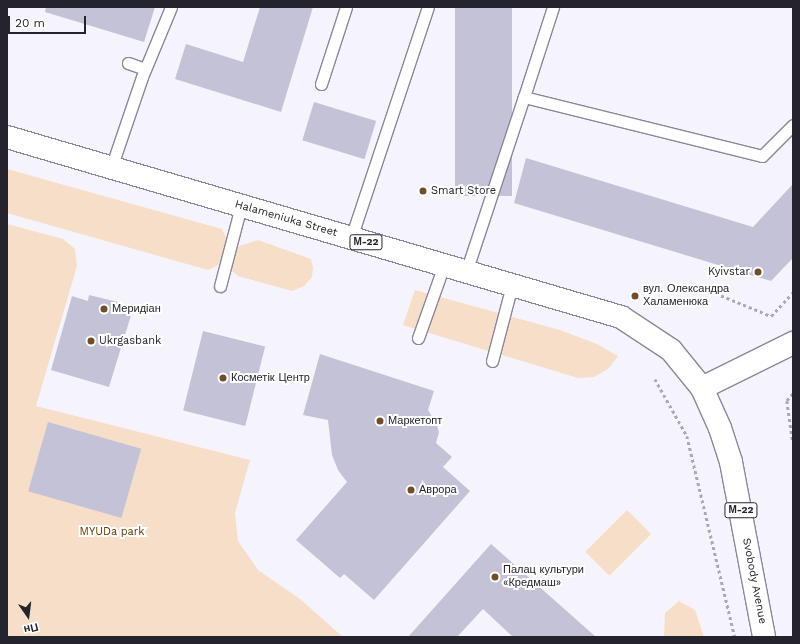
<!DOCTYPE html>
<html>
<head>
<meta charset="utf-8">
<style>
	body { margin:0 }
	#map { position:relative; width:800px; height:644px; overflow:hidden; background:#f5f4fd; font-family:"Work Sans",sans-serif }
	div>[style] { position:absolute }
	.green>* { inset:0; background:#f6dec9; transform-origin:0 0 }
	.building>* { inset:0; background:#c4c2d7; transform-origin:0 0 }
	.path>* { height:2.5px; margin-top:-1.25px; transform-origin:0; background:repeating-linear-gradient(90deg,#aaa9b1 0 3px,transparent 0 6px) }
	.roads { filter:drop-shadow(1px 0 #89879b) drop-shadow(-1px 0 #89879b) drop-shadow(0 1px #89879b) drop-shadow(0 -1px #89879b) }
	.lane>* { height:11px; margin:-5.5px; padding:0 5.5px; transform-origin:5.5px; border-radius:5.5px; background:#fff }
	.secondary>* { height:22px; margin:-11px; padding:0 11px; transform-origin:11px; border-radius:11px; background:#fff }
	.highway>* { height:22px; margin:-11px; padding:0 11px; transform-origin:11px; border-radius:11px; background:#fff }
	.dots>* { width:11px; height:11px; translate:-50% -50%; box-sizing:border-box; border:2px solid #fff; border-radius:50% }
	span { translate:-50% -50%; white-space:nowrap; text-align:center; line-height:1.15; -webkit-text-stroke:4px #fff; paint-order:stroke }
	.shield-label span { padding:1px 3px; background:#fff; border:1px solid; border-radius:3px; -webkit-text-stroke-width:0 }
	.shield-label { font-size:10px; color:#25242c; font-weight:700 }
	.poi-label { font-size:11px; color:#25242c }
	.left { translate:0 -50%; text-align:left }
	.right { translate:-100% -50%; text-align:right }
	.street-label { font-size:11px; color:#25242c }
	.park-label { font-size:11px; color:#653a06 }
	.frame { position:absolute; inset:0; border:8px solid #25242c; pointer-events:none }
	.north { position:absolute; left:8px; top:596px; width:40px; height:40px; -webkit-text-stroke:3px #fff; paint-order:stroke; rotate:166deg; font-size:11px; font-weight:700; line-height:16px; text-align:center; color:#25242c }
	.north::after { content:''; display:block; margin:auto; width:14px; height:18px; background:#25242c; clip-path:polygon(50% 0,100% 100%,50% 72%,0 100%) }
	.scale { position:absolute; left:8px; top:16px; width:78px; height:18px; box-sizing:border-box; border:2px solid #25242c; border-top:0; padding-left:5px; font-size:12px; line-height:14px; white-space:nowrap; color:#25242c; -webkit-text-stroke:3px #fff; paint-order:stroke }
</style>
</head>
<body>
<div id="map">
	<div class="green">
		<i style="clip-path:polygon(7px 169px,222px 229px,228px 241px,222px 259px,217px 266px,208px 270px,7px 213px)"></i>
		<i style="clip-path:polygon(7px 224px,63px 239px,75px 249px,77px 266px,36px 406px,250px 460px,235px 513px,238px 541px,258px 570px,300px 599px,343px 637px,7px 637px)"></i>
		<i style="clip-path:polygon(258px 240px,311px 259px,313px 268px,312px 277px,304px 286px,292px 291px,238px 276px,230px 269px,232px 259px,239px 246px)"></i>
		<i style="clip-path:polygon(415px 290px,560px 330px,597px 344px,618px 356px,608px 369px,594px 377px,578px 378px,403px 325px)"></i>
		<i style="left:627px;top:510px;width:34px;height:59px;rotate:45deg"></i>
		<i style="clip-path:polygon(679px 601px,695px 610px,704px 637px,664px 637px,665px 613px)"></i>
	</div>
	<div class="building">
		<i style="clip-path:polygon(46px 7px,155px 7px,144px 42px,45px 12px)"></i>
		<i style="clip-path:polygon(260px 7px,313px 7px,281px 112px,175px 79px,186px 44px,243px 62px)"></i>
		<i style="left:455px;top:7px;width:57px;height:189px"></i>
		<i style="left:314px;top:102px;width:65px;height:40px;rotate:17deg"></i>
		<i style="clip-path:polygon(526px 158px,753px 227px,793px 184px,793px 258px,771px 281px,514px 203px)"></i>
		<i style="clip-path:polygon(89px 295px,122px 303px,120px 309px,132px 312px,109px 387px,51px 370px,72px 296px,88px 301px)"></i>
		<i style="left:203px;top:331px;width:64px;height:82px;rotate:14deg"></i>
		<i style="clip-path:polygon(320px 354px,434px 391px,428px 410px,437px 425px,439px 432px,436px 443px,452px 457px,443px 467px,470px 491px,374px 600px,344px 574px,340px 578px,296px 540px,347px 482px,338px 470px,332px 455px,328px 420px,303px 415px)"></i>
		<i style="left:48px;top:422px;width:97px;height:72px;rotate:16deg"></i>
		<i style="clip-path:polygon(491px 544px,596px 637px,513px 637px,483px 609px,457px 637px,408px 637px)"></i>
	</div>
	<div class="path">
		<i style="left:710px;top:291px;width:66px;rotate:22.3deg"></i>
		<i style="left:771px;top:316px;width:33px;rotate:-47deg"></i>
		<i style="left:655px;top:379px;width:65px;rotate:60.7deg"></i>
		<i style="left:687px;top:436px;width:207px;rotate:76.6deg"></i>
		<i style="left:793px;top:394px;width:9px;rotate:131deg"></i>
		<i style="left:787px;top:401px;width:42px;rotate:81.9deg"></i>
	</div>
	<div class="roads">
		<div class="lane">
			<i style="left:553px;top:7px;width:95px;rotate:107.9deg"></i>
			<i style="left:524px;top:97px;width:245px;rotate:13.9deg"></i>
			<i style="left:762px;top:156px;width:44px;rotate:-45deg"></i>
			<i style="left:128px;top:63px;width:18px;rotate:19deg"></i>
			<i style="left:321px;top:84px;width:81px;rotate:-72deg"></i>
			<i style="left:111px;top:168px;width:96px;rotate:-71.2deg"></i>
			<i style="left:142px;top:77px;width:76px;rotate:-67.5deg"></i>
			<i style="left:351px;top:238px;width:243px;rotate:-71.6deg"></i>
			<i style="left:466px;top:272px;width:184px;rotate:-71.7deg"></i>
			<i style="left:220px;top:286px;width:83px;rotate:-75.3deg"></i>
			<i style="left:418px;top:338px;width:77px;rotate:-70.4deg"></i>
			<i style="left:492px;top:361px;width:79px;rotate:-75.3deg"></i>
		</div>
		<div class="secondary">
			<i style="left:702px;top:388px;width:102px;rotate:-26.3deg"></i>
		</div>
		<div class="highway">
			<i style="left:7px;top:137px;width:640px;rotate:16.34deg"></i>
			<i style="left:621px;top:317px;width:60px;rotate:33.4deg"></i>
			<i style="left:671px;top:350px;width:49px;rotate:50.8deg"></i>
			<i style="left:702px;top:388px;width:44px;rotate:65.8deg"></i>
			<i style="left:720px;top:428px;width:36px;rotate:72deg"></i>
			<i style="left:731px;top:462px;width:178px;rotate:79.3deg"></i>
		</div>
	</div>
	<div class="dots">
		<i style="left:423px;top:191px;background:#724d29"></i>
		<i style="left:758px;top:272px;background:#724d29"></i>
		<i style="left:635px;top:296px;background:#724d29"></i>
		<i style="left:104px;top:309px;background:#724d29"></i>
		<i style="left:91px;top:341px;background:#724d29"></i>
		<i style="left:223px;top:378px;background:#724d29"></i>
		<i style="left:380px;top:421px;background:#724d29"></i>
		<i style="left:411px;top:490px;background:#724d29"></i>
		<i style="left:495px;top:577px;background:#724d29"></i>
	</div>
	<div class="shield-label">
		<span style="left:366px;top:242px">М-22</span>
		<span style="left:741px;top:510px">М-22</span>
	</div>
	<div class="poi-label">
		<span class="left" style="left:431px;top:191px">Smart Store</span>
		<span class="right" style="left:750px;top:272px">Kyivstar</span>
		<span class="left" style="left:643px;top:296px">вул. Олександра<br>Халаменюка</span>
		<span class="left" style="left:112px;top:309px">Меридіан</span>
		<span class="left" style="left:99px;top:341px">Ukrgasbank</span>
		<span class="left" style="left:231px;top:378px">Косметік Центр</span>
		<span class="left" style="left:388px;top:421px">Маркетопт</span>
		<span class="left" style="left:419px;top:490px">Аврора</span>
		<span class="left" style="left:503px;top:577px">Палац культури<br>«Кредмаш»</span>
	</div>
	<div class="street-label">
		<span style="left:286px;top:219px;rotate:16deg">Halameniuka Street</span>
		<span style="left:754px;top:581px;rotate:79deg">Svobody Avenue</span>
	</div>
	<div class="park-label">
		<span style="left:112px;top:532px">MYUDa park</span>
	</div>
	<div class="frame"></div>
	<div class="north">Пн</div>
	<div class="scale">20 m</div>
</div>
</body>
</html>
